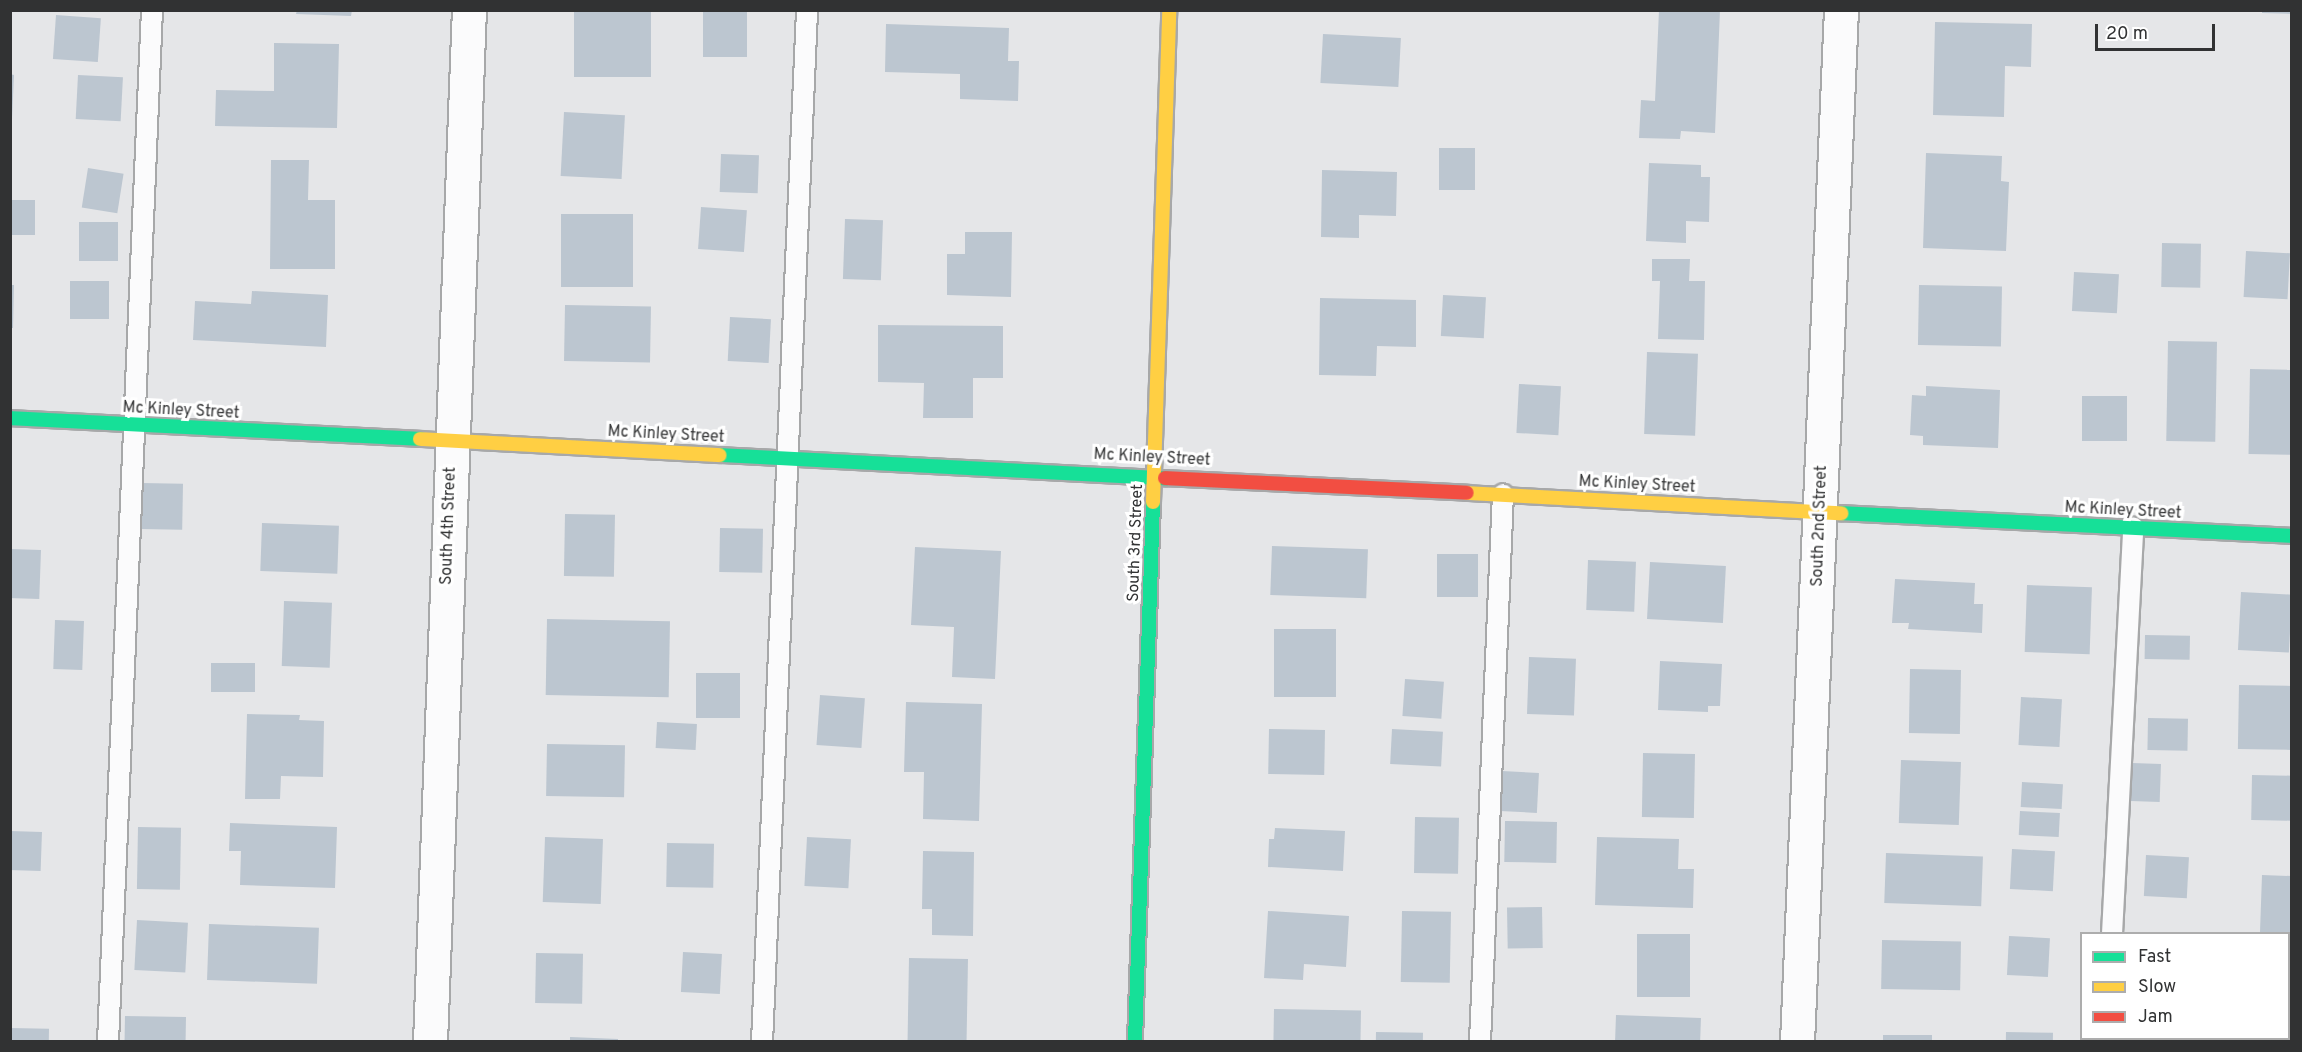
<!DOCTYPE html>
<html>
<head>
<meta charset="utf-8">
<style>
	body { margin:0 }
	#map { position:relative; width:2302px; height:1052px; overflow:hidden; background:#e5e6e8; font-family:Overpass,sans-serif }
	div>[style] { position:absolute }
	.building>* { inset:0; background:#bcc6d0; transform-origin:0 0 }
	.roads { filter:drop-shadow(2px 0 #a7a8a9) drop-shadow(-2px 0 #a7a8a9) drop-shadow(0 2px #a7a8a9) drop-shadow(0 -2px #a7a8a9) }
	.lane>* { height:20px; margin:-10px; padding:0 10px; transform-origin:10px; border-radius:10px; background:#fbfbfc }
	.street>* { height:33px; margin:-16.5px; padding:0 16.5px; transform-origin:16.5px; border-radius:16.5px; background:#fbfbfc }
	.fast>* { height:14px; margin:-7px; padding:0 7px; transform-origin:7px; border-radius:7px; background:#16e098 }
	.slow>* { height:14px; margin:-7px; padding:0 7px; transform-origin:7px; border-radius:7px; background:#ffcf43 }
	.jam>* { height:14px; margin:-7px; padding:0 7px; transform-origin:7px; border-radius:7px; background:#f24e42 }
	span { translate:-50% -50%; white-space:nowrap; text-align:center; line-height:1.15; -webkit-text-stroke:6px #fff; paint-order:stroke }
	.street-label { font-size:16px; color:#313233 }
	.frame { position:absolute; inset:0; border:12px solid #313233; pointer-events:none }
	.legend { position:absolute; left:2080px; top:932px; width:210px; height:108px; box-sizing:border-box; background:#fff; border:2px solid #adadad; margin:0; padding:8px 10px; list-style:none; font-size:18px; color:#313233 }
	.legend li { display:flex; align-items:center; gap:12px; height:30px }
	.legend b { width:30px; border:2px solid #adadad }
	.scale { position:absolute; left:2095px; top:24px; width:120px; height:27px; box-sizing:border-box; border:3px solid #313233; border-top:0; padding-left:8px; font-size:18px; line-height:21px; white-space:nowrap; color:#313233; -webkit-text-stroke:4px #fff; paint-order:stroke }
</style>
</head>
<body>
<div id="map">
	<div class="building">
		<i style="clip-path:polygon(297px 10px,352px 10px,351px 16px,296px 14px)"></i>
		<i style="left:574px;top:10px;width:77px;height:67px"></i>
		<i style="left:703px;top:10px;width:44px;height:47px"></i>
		<i style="clip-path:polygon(1659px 10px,1720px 10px,1715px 133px,1681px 131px,1680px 139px,1639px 138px,1641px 100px,1655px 101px)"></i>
		<i style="clip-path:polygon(2262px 10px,2292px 10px,2292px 14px,2262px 13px)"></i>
		<i style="left:56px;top:15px;width:45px;height:44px;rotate:4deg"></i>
		<i style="clip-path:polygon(1935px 22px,2032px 24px,2031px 67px,2005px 66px,2004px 117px,1933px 115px)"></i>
		<i style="clip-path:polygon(886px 24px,1009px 28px,1008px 61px,1019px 61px,1018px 101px,960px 99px,960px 74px,885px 72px)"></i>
		<i style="left:1323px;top:34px;width:78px;height:49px;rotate:3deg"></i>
		<i style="clip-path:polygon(274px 43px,339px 44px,337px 128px,215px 126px,216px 90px,274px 91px)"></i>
		<i style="clip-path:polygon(10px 74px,14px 75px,12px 119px,10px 119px)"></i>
		<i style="left:78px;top:75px;width:45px;height:44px;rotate:3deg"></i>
		<i style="left:564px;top:112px;width:61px;height:64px;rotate:3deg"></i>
		<i style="left:1439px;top:148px;width:36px;height:42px"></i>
		<i style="clip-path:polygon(1926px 153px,2002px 156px,2001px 181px,2009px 182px,2006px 251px,1923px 248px)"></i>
		<i style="left:721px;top:154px;width:38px;height:38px;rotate:2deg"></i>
		<i style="clip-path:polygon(271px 160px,309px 160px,308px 200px,335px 200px,335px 269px,270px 269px)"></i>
		<i style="clip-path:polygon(1649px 163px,1701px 165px,1701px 177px,1710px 177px,1709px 222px,1686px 221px,1686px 243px,1646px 241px)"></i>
		<i style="left:88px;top:168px;width:36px;height:40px;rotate:9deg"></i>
		<i style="clip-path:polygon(1322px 170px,1397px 172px,1396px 216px,1359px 215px,1359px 238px,1321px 237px)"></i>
		<i style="left:10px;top:200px;width:25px;height:35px"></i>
		<i style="left:701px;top:207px;width:46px;height:42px;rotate:4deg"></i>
		<i style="left:561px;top:214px;width:72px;height:73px"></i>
		<i style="left:845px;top:219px;width:38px;height:60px;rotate:2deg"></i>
		<i style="left:79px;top:222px;width:39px;height:39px"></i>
		<i style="clip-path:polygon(965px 232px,1012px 232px,1011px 297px,947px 295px,947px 254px,965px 254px)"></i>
		<i style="left:2162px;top:243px;width:39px;height:44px;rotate:1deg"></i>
		<i style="left:2246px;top:251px;width:44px;height:46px;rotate:3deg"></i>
		<i style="clip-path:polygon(1652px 259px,1690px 259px,1689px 281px,1705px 281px,1704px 340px,1658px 339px,1660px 281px,1652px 281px)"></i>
		<i style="left:2074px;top:272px;width:45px;height:39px;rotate:3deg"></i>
		<i style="left:70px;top:281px;width:39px;height:38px"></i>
		<i style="clip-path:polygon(10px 285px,14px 285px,13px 328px,10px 328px)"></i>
		<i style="left:1919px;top:285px;width:83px;height:60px;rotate:1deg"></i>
		<i style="clip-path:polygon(252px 291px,328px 295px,326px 347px,193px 340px,195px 301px,251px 304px)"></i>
		<i style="left:1443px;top:295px;width:43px;height:41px;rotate:3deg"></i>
		<i style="clip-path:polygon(1320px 298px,1416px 300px,1416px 347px,1377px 346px,1376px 376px,1319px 375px)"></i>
		<i style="left:565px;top:305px;width:86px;height:56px;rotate:1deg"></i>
		<i style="left:730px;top:317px;width:41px;height:44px;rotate:3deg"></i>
		<i style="clip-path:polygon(878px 325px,1003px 326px,1003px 378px,973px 378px,973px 418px,923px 418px,924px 383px,878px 382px)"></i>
		<i style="left:2168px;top:341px;width:49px;height:100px;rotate:1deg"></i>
		<i style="left:1647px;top:352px;width:51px;height:82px;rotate:2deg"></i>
		<i style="left:2250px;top:369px;width:42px;height:85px;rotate:1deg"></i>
		<i style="left:1519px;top:384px;width:42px;height:49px;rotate:3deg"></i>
		<i style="clip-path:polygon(1926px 386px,2000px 390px,1998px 448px,1923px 445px,1923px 436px,1910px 435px,1912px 395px,1926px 396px)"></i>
		<i style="left:2082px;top:396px;width:45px;height:45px"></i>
		<i style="left:141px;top:483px;width:42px;height:46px;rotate:1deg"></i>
		<i style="left:565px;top:514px;width:50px;height:62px;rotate:1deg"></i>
		<i style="left:262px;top:523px;width:77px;height:48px;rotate:2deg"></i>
		<i style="left:720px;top:528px;width:43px;height:44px;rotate:1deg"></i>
		<i style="left:1272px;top:546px;width:96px;height:49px;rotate:2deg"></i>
		<i style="clip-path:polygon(915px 547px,1001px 551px,995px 679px,952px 677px,954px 627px,911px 625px)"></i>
		<i style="left:10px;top:549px;width:31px;height:49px;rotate:2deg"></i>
		<i style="left:1437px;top:554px;width:41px;height:43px"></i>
		<i style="left:1588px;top:560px;width:48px;height:50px;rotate:2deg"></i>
		<i style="left:1650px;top:562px;width:76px;height:57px;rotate:3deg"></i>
		<i style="clip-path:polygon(1895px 579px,1975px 583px,1974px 604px,1983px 604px,1982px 633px,1908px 629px,1909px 623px,1892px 623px)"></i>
		<i style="left:2027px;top:585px;width:65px;height:67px;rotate:2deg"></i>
		<i style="left:2241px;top:592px;width:51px;height:58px;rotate:3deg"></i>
		<i style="left:284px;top:601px;width:48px;height:65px;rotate:2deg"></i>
		<i style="left:547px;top:619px;width:123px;height:76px;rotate:1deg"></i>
		<i style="left:55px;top:620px;width:29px;height:49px;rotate:2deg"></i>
		<i style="left:1274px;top:629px;width:62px;height:68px"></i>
		<i style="left:2145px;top:635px;width:45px;height:24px;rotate:1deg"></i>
		<i style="left:1529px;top:657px;width:47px;height:57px;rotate:2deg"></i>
		<i style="clip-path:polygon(1660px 661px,1722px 664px,1720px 706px,1708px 706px,1708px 712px,1658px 710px)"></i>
		<i style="left:211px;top:663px;width:44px;height:29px"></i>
		<i style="left:1910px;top:669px;width:51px;height:64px;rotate:1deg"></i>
		<i style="left:696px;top:673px;width:44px;height:45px"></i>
		<i style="left:1405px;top:679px;width:39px;height:37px;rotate:4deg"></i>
		<i style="left:2239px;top:685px;width:53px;height:64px;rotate:1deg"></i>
		<i style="left:820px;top:695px;width:45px;height:50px;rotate:4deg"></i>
		<i style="left:2021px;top:697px;width:41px;height:48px;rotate:3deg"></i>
		<i style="clip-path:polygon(906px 702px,982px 704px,979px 821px,923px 819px,924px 772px,904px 772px)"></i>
		<i style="clip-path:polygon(247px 714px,300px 715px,299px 720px,324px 721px,323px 777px,281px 776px,280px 799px,245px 799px)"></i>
		<i style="left:2148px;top:718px;width:40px;height:32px;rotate:1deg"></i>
		<i style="left:657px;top:722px;width:40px;height:26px;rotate:3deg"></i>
		<i style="left:1269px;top:729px;width:56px;height:45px;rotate:1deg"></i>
		<i style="left:1392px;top:729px;width:51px;height:35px;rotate:3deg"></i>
		<i style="left:547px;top:744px;width:78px;height:52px;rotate:1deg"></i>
		<i style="left:1643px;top:753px;width:52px;height:64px;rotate:1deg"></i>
		<i style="left:1901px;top:760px;width:60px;height:63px;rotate:2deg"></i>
		<i style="left:2132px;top:763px;width:29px;height:38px;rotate:2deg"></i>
		<i style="left:1502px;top:771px;width:37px;height:40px;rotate:3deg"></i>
		<i style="left:2252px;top:775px;width:40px;height:45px;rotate:1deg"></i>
		<i style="left:2022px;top:782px;width:41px;height:25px;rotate:3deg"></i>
		<i style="left:2020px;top:811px;width:40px;height:24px;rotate:3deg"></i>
		<i style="left:1415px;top:817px;width:44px;height:56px;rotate:1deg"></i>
		<i style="left:1505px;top:821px;width:52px;height:41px;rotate:1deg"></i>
		<i style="clip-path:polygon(230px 823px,337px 827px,335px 888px,240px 885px,241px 851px,229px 851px)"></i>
		<i style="left:138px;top:827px;width:43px;height:62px;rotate:1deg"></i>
		<i style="clip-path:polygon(1275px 828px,1345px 831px,1343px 871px,1268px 867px,1269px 839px,1274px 839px)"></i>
		<i style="left:10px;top:831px;width:32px;height:39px;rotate:2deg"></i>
		<i style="left:545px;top:837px;width:58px;height:65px;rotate:2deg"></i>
		<i style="left:807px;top:837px;width:44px;height:49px;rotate:3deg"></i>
		<i style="clip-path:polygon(1597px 837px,1679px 839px,1678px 869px,1694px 869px,1693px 908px,1595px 905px)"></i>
		<i style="left:667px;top:843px;width:47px;height:44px;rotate:1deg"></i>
		<i style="left:2012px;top:849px;width:43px;height:40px;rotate:3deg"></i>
		<i style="clip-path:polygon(923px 851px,974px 852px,973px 936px,932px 935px,932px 909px,922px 909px)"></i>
		<i style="left:1886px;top:853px;width:97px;height:50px;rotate:2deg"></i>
		<i style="left:2146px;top:855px;width:43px;height:41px;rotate:3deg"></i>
		<i style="left:2262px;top:875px;width:30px;height:57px;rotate:2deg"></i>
		<i style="left:1542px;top:907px;width:41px;height:35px;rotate:89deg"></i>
		<i style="clip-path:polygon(1268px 911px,1349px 916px,1346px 967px,1304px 964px,1303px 980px,1264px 978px)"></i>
		<i style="left:1402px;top:911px;width:49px;height:71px;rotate:1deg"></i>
		<i style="left:137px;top:920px;width:51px;height:50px;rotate:3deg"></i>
		<i style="left:209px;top:924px;width:110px;height:56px;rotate:2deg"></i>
		<i style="left:1637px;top:934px;width:53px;height:63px"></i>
		<i style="left:2009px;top:936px;width:41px;height:39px;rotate:3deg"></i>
		<i style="left:1882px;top:940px;width:79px;height:49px;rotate:1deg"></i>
		<i style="left:683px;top:952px;width:39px;height:40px;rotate:3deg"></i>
		<i style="left:536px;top:953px;width:47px;height:50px;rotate:1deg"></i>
		<i style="left:909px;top:958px;width:59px;height:84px;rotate:1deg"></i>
		<i style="left:2288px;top:961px;width:4px;height:47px"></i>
		<i style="left:1274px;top:1009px;width:87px;height:33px;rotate:1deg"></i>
		<i style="left:1616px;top:1015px;width:85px;height:27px;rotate:2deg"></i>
		<i style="left:125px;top:1016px;width:61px;height:26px;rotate:1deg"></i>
		<i style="left:10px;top:1028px;width:39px;height:14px;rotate:1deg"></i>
		<i style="left:1376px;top:1032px;width:47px;height:10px;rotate:1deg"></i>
		<i style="left:2006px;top:1032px;width:47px;height:10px;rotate:1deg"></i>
		<i style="left:1883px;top:1035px;width:49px;height:7px"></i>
		<i style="clip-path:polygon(570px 1037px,618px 1039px,618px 1042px,570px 1042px)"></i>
		<i style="left:2120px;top:1038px;width:37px;height:4px"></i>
	</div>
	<div class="roads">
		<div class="lane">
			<i style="left:2112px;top:934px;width:407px;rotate:-87deg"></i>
			<i style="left:108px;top:1042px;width:1033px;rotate:-87.56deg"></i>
			<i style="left:762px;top:1042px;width:1033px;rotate:-87.5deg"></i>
			<i style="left:1480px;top:1042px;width:548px;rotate:-87.6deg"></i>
			<i style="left:2106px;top:1042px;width:4px;rotate:-90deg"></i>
		</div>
		<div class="street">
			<i style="left:430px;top:1042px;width:1033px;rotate:-87.84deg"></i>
			<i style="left:1797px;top:1042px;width:1033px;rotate:-87.56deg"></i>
		</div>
		<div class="fast">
			<i style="left:10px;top:418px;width:411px;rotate:2.9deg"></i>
			<i style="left:720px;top:455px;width:446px;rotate:3deg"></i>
			<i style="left:1841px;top:513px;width:452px;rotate:2.9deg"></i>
			<i style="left:1135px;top:1042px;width:540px;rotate:-88.09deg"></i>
		</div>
		<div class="slow">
			<i style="left:420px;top:439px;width:300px;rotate:3.1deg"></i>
			<i style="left:1467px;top:493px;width:375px;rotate:3.1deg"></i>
			<i style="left:1153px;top:502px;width:492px;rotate:-88.1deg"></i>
		</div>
		<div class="jam">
			<i style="left:1165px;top:478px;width:302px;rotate:2.8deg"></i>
		</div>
	</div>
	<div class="street-label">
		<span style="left:181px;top:411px;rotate:3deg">Mc Kinley Street</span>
		<span style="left:666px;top:435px;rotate:3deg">Mc Kinley Street</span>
		<span style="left:1152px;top:458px;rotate:3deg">Mc Kinley Street</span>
		<span style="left:1637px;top:485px;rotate:3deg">Mc Kinley Street</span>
		<span style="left:2123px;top:511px;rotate:3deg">Mc Kinley Street</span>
		<span style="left:449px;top:526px;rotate:-88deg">South 4th Street</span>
		<span style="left:1820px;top:526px;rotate:-88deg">South 2nd Street</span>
		<span style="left:1136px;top:543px;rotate:-88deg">South 3rd Street</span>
	</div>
	<div class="frame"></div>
	<ul class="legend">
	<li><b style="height:8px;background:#16e098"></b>Fast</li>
	<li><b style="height:8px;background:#ffcf43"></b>Slow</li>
	<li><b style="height:8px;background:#f24e42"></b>Jam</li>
	</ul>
	<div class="scale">20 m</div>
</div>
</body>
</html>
